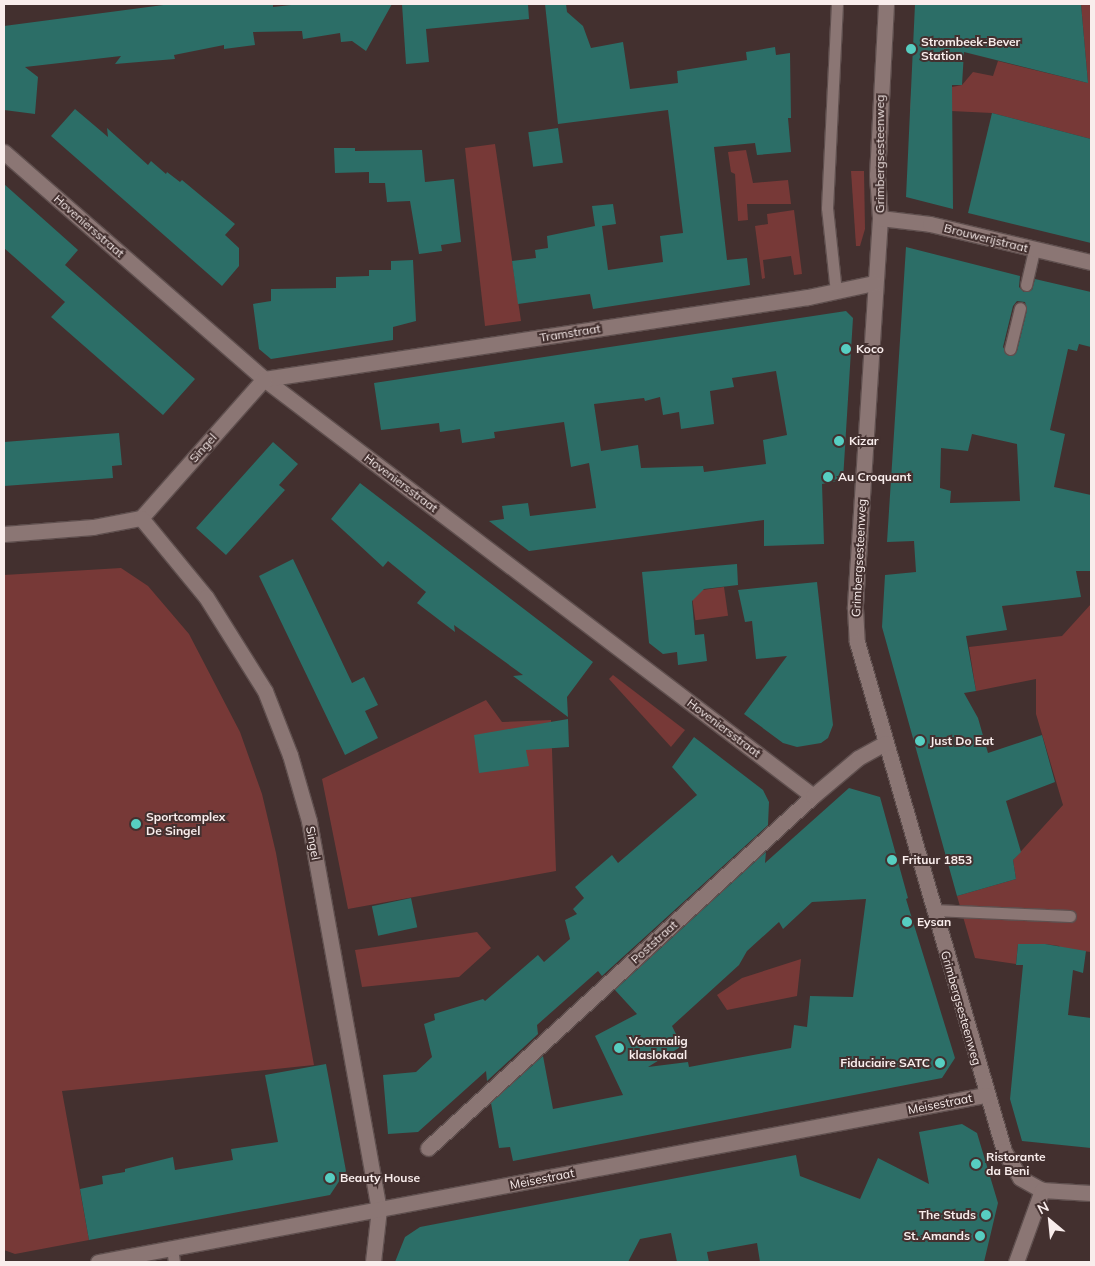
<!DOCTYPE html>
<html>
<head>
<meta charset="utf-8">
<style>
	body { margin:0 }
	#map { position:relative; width:1095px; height:1266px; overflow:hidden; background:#43302f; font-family:Mulish,sans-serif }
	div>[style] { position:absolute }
	.green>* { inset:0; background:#773937; transform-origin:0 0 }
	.building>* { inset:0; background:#2c6e67; transform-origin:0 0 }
	.roads { filter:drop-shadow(1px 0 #5f4f4e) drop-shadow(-1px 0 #5f4f4e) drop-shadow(0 1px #5f4f4e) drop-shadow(0 -1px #5f4f4e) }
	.lane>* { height:11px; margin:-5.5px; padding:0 5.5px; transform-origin:5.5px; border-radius:5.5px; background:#8b7674 }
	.street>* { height:15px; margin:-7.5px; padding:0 7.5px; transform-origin:7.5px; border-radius:7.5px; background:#8b7674 }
	.dots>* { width:14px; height:14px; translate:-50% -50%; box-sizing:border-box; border:2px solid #43302f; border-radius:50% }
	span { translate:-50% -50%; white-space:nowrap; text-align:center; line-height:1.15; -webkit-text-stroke:4px #43302f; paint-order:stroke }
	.poi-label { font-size:12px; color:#f9edec; font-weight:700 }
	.left { translate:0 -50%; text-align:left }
	.right { translate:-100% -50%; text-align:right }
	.street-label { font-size:12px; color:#f9edec }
	.frame { position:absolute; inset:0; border:5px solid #f9edec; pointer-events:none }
	.north { position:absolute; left:1025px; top:1196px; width:50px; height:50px; -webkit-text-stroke:4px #43302f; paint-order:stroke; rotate:332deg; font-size:14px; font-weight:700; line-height:20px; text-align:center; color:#f9edec }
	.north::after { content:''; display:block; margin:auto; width:18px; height:22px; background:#f9edec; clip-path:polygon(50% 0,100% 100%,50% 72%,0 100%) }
</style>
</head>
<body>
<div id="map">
	<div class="green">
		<i style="clip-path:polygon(1081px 4px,1091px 4px,1091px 139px,992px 113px,910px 109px,911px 95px,962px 85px,973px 72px,993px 76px,998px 61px,1088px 83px)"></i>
		<i style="clip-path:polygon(495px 144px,521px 321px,485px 326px,465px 148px)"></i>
		<i style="clip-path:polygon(746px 150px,753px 183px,788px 180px,791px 204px,747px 204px,748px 220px,738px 221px,735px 174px,731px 172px,728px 152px)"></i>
		<i style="clip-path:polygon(851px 171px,864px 171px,865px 229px,860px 246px,856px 246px)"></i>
		<i style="clip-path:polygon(794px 210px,802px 274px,794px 275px,791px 256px,763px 260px,765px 278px,762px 279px,755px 226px,768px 224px,767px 214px)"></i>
		<i style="clip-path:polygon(121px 568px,148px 586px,189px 634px,240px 732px,262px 794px,276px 853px,314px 1065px,62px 1091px,89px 1240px,15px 1254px,4px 1250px,4px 575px)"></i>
		<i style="left:724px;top:587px;width:29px;height:33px;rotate:82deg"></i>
		<i style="clip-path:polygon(1091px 604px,1091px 952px,1072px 950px,1066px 955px,1059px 946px,1045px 944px,1038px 950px,1018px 944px,1016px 964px,975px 958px,957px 896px,1016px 879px,1013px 860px,1063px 805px,1036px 714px,1036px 679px,976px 691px,969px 647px,1062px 636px)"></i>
		<i style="clip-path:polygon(613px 675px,685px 730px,671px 747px,609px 679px)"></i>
		<i style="clip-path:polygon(486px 700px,502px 722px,551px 720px,556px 871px,348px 909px,322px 779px)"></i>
		<i style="clip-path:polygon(477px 932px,491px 948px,459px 977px,362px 987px,355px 950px)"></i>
		<i style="clip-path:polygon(801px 959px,797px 996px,727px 1010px,717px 995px,742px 978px)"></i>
	</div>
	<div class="building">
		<i style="clip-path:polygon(171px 4px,273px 4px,273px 7px,300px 4px,392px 4px,366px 51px,352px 41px,341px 42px,340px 33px,303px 39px,302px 31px,253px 32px,255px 45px,224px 49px,224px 45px,174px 55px,175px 59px,115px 64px,121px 56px,25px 67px,38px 77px,35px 114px,4px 110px,4px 26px)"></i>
		<i style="clip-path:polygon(402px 4px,528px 4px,529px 19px,426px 29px,429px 62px,406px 64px)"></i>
		<i style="clip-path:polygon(545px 4px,566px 4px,567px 12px,583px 26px,591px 48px,623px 42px,630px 89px,678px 83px,677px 71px,747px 60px,746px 52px,775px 47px,776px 55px,790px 53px,791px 118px,788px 118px,791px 152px,757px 155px,755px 143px,714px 147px,727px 260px,747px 258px,750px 285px,593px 309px,590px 294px,518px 304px,512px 261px,536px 258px,535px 250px,548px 248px,547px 236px,595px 226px,592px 206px,613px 204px,616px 224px,602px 226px,608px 270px,663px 262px,660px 236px,683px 233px,668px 110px,558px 124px)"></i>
		<i style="clip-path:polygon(915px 4px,1081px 4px,1088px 83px,964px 52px,962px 85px,952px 85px,953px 209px,906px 197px)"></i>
		<i style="clip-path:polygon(75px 109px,108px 137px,107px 128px,148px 165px,151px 161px,166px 174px,167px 172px,180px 182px,182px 180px,235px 224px,225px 235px,239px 248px,239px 266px,222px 286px,51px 136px)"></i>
		<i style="clip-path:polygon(992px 113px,1091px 139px,1091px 243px,968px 213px)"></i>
		<i style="left:558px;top:128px;width:35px;height:30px;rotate:82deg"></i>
		<i style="clip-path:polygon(334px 148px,355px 148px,355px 151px,422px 150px,425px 182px,454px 179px,461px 242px,441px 245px,442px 251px,419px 254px,410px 201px,387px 202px,385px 183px,369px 183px,369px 172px,335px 173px)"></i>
		<i style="clip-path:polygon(4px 184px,78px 250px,65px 265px,195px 379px,163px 415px,51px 317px,65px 302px,4px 248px)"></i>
		<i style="clip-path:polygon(evenodd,906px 247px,1020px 276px,1019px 287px,1024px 292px,1032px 290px,1035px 279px,1091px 292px,1091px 347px,1079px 344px,1077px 351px,1068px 349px,1050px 430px,1065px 434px,1054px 487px,1091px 495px,1091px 571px,1076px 571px,1081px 597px,1002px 606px,1007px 630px,966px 636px,976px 691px,964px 693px,978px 718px,988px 753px,1042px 735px,1055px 782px,1006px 801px,1021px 852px,1013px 860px,1016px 879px,957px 896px,882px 627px,885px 575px,916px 572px,914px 541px,887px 542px,906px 247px,1017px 301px,1025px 302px,1027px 310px,1017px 351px,1009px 356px,1003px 347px,1013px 306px,1017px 301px,906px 247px,972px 434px,1017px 444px,1020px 501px,950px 503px,951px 491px,940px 488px,941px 448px,968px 451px,972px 434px)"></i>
		<i style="clip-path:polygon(413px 260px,416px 321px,393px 327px,393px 340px,271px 359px,259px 349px,253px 304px,271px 301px,271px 289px,336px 288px,336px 277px,369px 276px,369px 270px,391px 270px,391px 261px)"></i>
		<i style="clip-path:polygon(evenodd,846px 311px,853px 318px,843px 480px,822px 484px,824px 544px,764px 546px,764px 520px,529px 551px,489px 521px,504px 519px,502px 506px,528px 503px,530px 516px,596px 508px,589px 463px,571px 467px,564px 422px,494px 432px,495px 438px,462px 443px,460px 429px,440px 432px,439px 423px,381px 430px,374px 383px,846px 311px,776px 371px,787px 435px,763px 440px,766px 464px,704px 472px,703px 466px,641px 468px,638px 445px,601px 451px,594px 404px,644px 398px,645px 401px,660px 397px,663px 415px,679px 412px,681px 429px,714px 424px,710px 391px,734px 387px,732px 378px,776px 371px)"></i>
		<i style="clip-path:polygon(119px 433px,122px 465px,112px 466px,113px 478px,4px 486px,4px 442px)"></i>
		<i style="clip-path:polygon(273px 442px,298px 464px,279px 485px,285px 490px,226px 555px,196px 528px)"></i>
		<i style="clip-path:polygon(360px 483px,593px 662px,567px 697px,568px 717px,513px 676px,523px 675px,454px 625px,455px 632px,417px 603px,426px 592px,388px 561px,383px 567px,331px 519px)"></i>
		<i style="clip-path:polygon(293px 559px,352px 683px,364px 677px,378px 705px,365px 711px,378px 738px,345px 755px,259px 576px)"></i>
		<i style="clip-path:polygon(737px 564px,738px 585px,704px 589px,692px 601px,695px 635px,704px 634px,707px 661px,678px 665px,677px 652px,663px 654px,649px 643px,642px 572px)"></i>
		<i style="clip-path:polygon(817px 582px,833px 725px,828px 738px,821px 743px,797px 747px,783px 743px,744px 714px,787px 656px,756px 659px,752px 621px,745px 622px,738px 590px)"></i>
		<i style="clip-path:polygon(568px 719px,569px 747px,526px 750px,529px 766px,479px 773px,474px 735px)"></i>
		<i style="clip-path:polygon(694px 737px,763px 790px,769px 802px,768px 825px,602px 976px,598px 971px,537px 1025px,538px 1034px,487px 1081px,486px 1071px,418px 1132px,388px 1134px,383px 1075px,416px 1072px,432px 1057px,424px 1024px,435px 1020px,434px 1014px,483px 999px,485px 1001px,538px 955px,544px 962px,570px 939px,565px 920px,577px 914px,573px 909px,584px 898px,575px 887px,612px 855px,618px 863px,697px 795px,672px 767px)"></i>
		<i style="clip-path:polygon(evenodd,849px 788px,880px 797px,908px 898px,906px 899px,955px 1058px,942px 1078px,513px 1161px,510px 1147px,499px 1148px,491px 1103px,543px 1056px,553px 1109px,623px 1095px,595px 1036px,637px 1014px,615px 990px,766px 852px,765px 863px,849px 788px,866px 899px,853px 997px,810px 996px,807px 1027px,794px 1025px,791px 1048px,689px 1067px,688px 1062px,648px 1067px,682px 1046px,672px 1026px,739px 965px,747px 951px,779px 922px,783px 929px,812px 902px,866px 899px)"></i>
		<i style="left:411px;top:898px;width:30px;height:40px;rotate:78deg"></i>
		<i style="clip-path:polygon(1018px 944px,1045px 944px,1086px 951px,1083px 973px,1073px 970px,1068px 1015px,1091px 1018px,1091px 1148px,1022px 1141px,1010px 1099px,1023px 965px,1016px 965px)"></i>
		<i style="clip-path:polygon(326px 1064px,346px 1171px,330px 1195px,89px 1240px,80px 1189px,103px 1184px,102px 1176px,125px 1172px,125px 1169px,173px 1157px,175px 1170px,233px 1160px,231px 1149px,278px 1142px,265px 1075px)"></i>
		<i style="clip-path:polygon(962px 1124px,977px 1133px,998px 1203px,984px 1262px,760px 1262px,757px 1243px,707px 1252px,709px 1262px,677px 1262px,671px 1233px,640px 1239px,628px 1262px,395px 1262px,405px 1237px,420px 1227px,796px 1155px,800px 1176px,860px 1199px,878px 1158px,929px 1184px,919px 1132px)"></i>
	</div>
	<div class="roads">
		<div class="lane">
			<i style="left:1026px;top:285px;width:37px;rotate:-77deg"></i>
			<i style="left:836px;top:292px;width:84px;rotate:-96.1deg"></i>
			<i style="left:827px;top:208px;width:204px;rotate:-87.2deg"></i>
			<i style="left:1010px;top:349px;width:42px;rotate:-76.3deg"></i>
			<i style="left:933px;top:910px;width:137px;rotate:2.5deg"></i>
			<i style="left:172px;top:1248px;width:14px;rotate:82deg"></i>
		</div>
		<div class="street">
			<i style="left:886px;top:4px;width:171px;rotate:93deg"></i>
			<i style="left:877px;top:175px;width:43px;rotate:86deg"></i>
			<i style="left:880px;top:218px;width:391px;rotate:93.7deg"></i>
			<i style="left:855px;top:608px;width:34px;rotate:87deg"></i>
			<i style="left:857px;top:642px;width:530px;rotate:73.89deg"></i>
			<i style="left:1004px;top:1151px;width:31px;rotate:59deg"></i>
			<i style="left:1020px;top:1178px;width:25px;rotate:29deg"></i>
			<i style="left:1042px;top:1190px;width:49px;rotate:3.5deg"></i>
			<i style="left:4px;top:152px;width:345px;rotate:41.1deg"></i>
			<i style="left:264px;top:379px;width:689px;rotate:37.22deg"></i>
			<i style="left:880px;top:218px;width:50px;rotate:6.8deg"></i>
			<i style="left:930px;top:224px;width:165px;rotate:13.3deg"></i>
			<i style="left:264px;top:379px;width:550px;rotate:-8.57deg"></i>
			<i style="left:808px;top:297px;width:67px;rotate:-12deg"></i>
			<i style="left:141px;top:518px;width:186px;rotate:-48.5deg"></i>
			<i style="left:4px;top:534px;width:89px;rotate:-4.5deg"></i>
			<i style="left:93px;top:527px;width:49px;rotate:-10.6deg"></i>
			<i style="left:141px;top:518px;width:102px;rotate:50.6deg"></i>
			<i style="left:206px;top:597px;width:111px;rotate:57.9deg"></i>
			<i style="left:265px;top:691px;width:69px;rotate:68.7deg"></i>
			<i style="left:290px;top:755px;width:69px;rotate:73.9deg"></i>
			<i style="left:309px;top:821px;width:394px;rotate:79.8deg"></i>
			<i style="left:379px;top:1209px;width:53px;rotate:96.5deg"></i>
			<i style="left:428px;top:1148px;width:522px;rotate:-42.44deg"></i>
			<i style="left:813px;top:796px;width:59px;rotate:-40.2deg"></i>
			<i style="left:858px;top:758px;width:31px;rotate:-29deg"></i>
			<i style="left:98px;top:1262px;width:903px;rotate:-10.66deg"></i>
			<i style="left:1016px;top:1262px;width:77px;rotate:-70.1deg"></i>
		</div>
	</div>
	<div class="dots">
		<i style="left:911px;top:49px;background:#57cec1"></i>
		<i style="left:846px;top:349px;background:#57cec1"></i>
		<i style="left:839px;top:441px;background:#57cec1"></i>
		<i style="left:828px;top:477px;background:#57cec1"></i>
		<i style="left:920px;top:741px;background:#57cec1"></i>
		<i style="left:136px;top:824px;background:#57cec1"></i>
		<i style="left:892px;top:860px;background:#57cec1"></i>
		<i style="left:907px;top:922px;background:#57cec1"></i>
		<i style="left:619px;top:1048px;background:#57cec1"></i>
		<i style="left:940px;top:1063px;background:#57cec1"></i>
		<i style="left:976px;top:1164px;background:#57cec1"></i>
		<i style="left:330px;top:1178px;background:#57cec1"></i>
		<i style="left:986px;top:1215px;background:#57cec1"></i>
		<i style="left:980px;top:1236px;background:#57cec1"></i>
	</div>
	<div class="poi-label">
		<span class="left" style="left:921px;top:49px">Strombeek-Bever<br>Station</span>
		<span class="left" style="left:856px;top:349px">Koco</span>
		<span class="left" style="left:849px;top:441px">Kizar</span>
		<span class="left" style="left:838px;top:477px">Au Croquant</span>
		<span class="left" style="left:930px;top:741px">Just Do Eat</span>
		<span class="left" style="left:146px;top:824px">Sportcomplex<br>De Singel</span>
		<span class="left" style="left:902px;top:860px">Frituur 1853</span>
		<span class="left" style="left:917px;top:922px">Eysan</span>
		<span class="left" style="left:629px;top:1048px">Voormalig<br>klaslokaal</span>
		<span class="right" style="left:930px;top:1063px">Fiduciaire SATC</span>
		<span class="left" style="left:986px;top:1164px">Ristorante<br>da Beni</span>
		<span class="left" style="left:340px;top:1178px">Beauty House</span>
		<span class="right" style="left:976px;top:1215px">The Studs</span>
		<span class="right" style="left:970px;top:1236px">St. Amands</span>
	</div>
	<div class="street-label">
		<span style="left:880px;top:154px;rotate:-90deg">Grimbergsesteenweg</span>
		<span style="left:89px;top:226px;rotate:41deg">Hoveniersstraat</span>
		<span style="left:986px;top:238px;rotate:14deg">Brouwerijstraat</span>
		<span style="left:570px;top:333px;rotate:-9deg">Tramstraat</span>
		<span style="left:203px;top:448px;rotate:-48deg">Singel</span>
		<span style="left:401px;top:483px;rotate:37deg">Hoveniersstraat</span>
		<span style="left:859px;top:558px;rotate:-87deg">Grimbergsesteenweg</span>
		<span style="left:724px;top:728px;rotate:37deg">Hoveniersstraat</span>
		<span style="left:313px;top:843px;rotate:80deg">Singel</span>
		<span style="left:654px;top:942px;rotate:-42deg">Poststraat</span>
		<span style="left:961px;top:1008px;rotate:74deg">Grimbergsesteenweg</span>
		<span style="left:940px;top:1104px;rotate:-11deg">Meisestraat</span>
		<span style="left:542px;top:1179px;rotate:-11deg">Meisestraat</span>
	</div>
	<div class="frame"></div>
	<div class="north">N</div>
</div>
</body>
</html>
